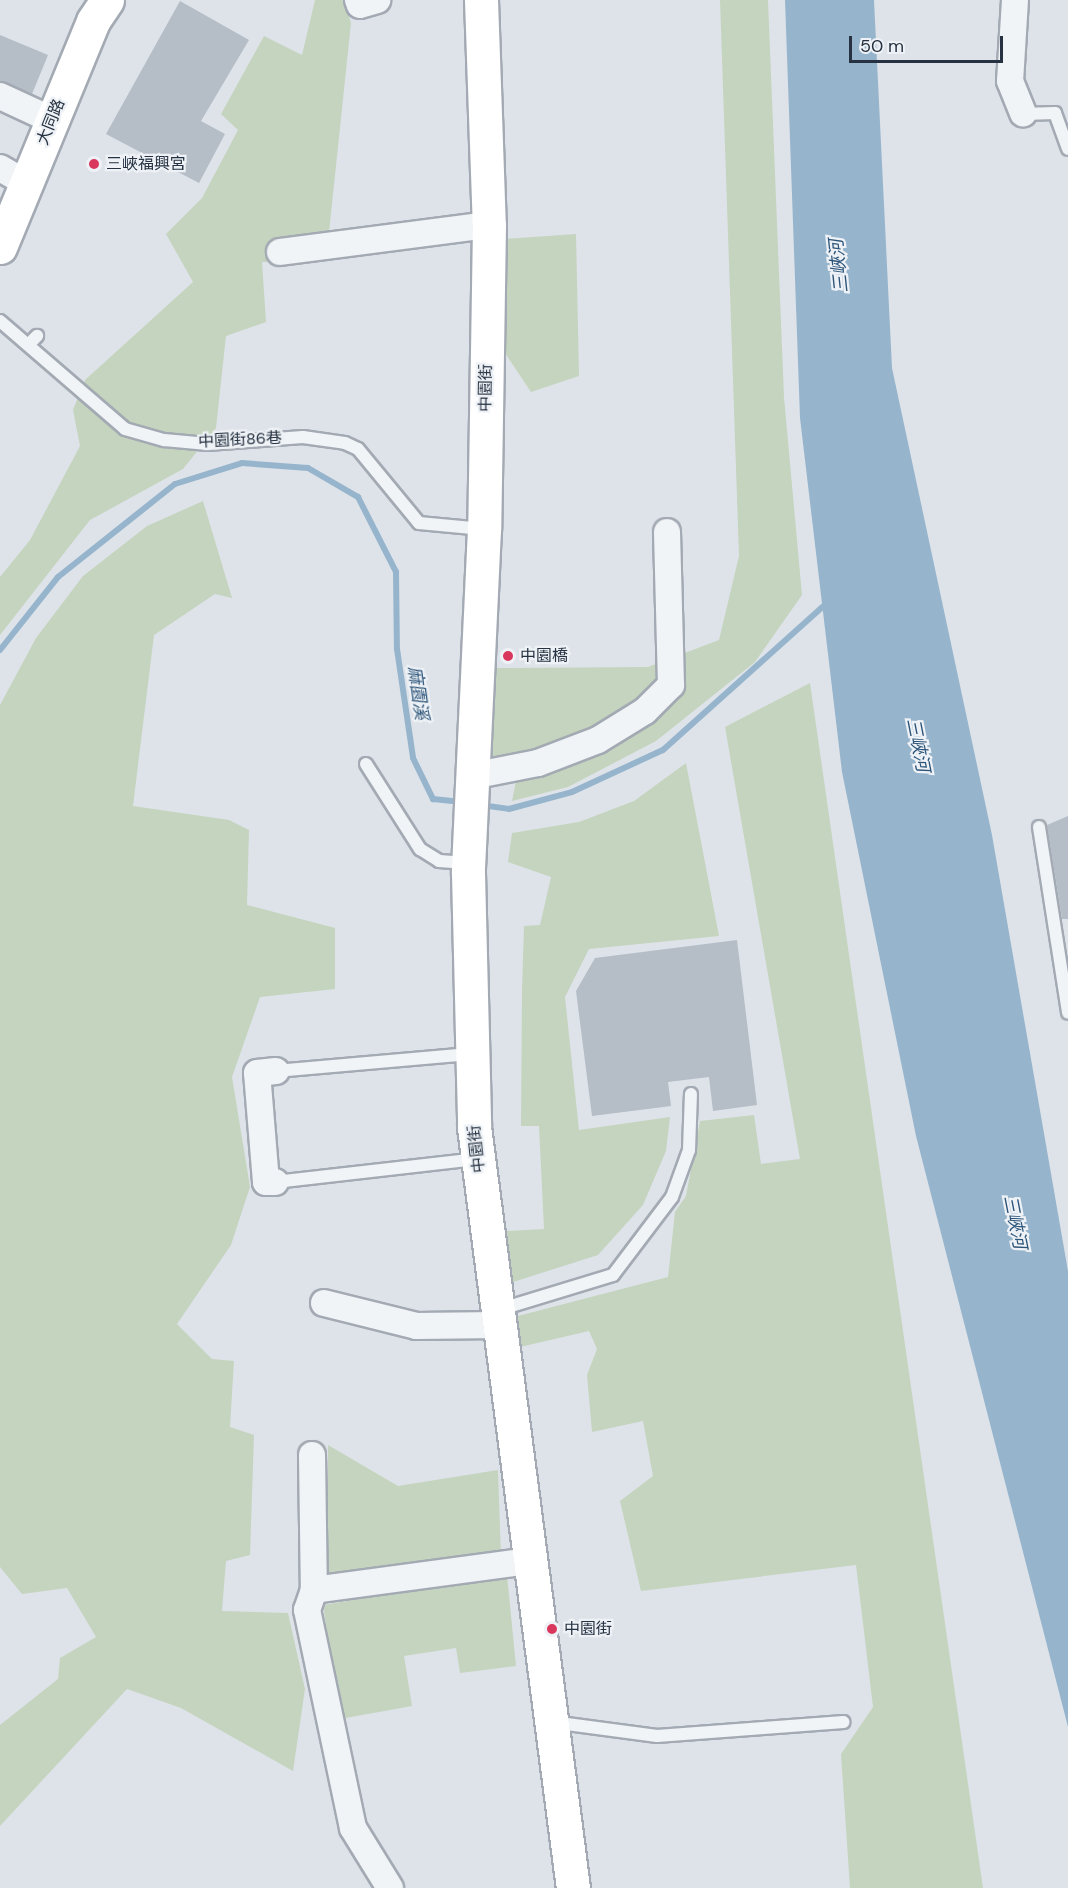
<!DOCTYPE html>
<html>
<head>
<meta charset="utf-8">
<style>
	body { margin:0 }
	#map { position:relative; width:1068px; height:1888px; overflow:hidden; background:#dee3e9; font-family:"DM Sans","Noto Sans TC",sans-serif }
	div>[style] { position:absolute }
	.green>* { inset:0; background:#c5d4be }
	.water>* { inset:0; background:#96b5cd }
	.stream>* { height:6px; margin:-3px; padding:0 3px; transform-origin:3px; border-radius:3px; background:#96b5cd }
	.building>* { inset:0; background:#b5bdc6 }
	.roads { filter:drop-shadow(2px 0 #a3aab3) drop-shadow(-2px 0 #a3aab3) drop-shadow(0 2px #a3aab3) drop-shadow(0 -2px #a3aab3) }
	.lane>* { height:12px; margin:-6px; padding:0 6px; transform-origin:6px; border-radius:6px; background:#f1f4f7 }
	.street>* { height:26px; margin:-13px; padding:0 13px; transform-origin:13px; border-radius:13px; background:#f1f4f7 }
	.secondary>* { height:33px; margin:-16.5px; padding:0 16.5px; transform-origin:16.5px; border-radius:16.5px; background:#fff }
	.dots>* { width:16px; height:16px; translate:-50% -50%; box-sizing:border-box; border:3px solid #eef2f6; border-radius:50% }
	span { translate:-50% -50%; white-space:nowrap; text-align:center; line-height:1.15; -webkit-text-stroke:4.5px #eef2f6; paint-order:stroke }
	.street-label { font-size:16px; color:#263241 }
	.poi-label { font-size:16px; color:#263241 }
	.left { translate:0 -50%; text-align:left }
	.water-label { font-size:18px; color:#2c5479; font-style:italic }
	.scale { position:absolute; left:849px; top:36px; width:154px; height:27px; box-sizing:border-box; border:3px solid #263241; border-top:0; padding-left:8px; font-size:18px; line-height:21px; white-space:nowrap; color:#263241; -webkit-text-stroke:4px #eef2f6; paint-order:stroke }
</style>
</head>
<body>
<div id="map">
	<div class="green">
		<i style="clip-path:polygon(315px 0,344px 0,351px 23px,326px 261px,262px 262px,266px 322px,226px 336px,216px 428px,183px 469px,90px 520px,0 635px,0 577px,30px 540px,80px 446px,73px 410px,85px 380px,193px 282px,166px 234px,202px 198px,238px 130px,221px 114px,264px 36px,302px 55px)"></i>
		<i style="clip-path:polygon(720px 0,768px 0,784px 397px,802px 595px,755px 662px,656px 741px,568px 787px,512px 801px,520px 761px,488px 761px,495px 668px,648px 667px,719px 640px,739px 556px)"></i>
		<i style="clip-path:polygon(576px 234px,579px 376px,531px 392px,501px 347px,503px 239px)"></i>
		<i style="clip-path:polygon(203px 501px,232px 598px,215px 594px,154px 635px,133px 806px,229px 820px,249px 830px,247px 905px,335px 928px,335px 989px,260px 997px,232px 1077px,250px 1187px,231px 1245px,177px 1324px,212px 1359px,234px 1361px,230px 1427px,254px 1435px,250px 1555px,226px 1561px,222px 1611px,288px 1613px,305px 1689px,293px 1771px,181px 1708px,127px 1689px,0 1826px,0 1725px,58px 1679px,60px 1658px,96px 1637px,67px 1588px,22px 1594px,0 1567px,0 705px,36px 638px,83px 576px,147px 526px)"></i>
		<i style="clip-path:polygon(810px 683px,983px 1888px,850px 1888px,841px 1754px,873px 1707px,856px 1565px,641px 1591px,620px 1501px,653px 1476px,643px 1421px,592px 1432px,587px 1375px,597px 1349px,589px 1331px,520px 1347px,514px 1317px,668px 1277px,675px 1212px,686px 1196px,700px 1121px,754px 1115px,761px 1164px,800px 1159px,725px 727px)"></i>
		<i style="clip-path:polygon(686px 763px,719px 936px,589px 949px,565px 997px,579px 1130px,670px 1117px,666px 1151px,643px 1205px,598px 1255px,510px 1283px,507px 1231px,544px 1229px,539px 1126px,521px 1126px,522px 990px,524px 926px,540px 925px,551px 877px,508px 862px,512px 833px,579px 822px,634px 801px)"></i>
		<i style="clip-path:polygon(328px 1445px,398px 1486px,498px 1470px,501px 1558px,327px 1576px)"></i>
		<i style="clip-path:polygon(507px 1575px,516px 1666px,460px 1673px,456px 1648px,404px 1656px,412px 1706px,340px 1719px,323px 1605px)"></i>
	</div>
	<div class="water">
		<i style="clip-path:polygon(785px 0,874px 0,892px 368px,992px 835px,1068px 1271px,1068px 1727px,916px 1136px,842px 772px,800px 418px)"></i>
	</div>
	<div class="stream">
		<i style="left:0;top:650px;width:93px;rotate:-51.5deg"></i>
		<i style="left:58px;top:577px;width:149px;rotate:-38.5deg"></i>
		<i style="left:175px;top:484px;width:70px;rotate:-17.4deg"></i>
		<i style="left:242px;top:463px;width:66px;rotate:4.3deg"></i>
		<i style="left:308px;top:468px;width:58px;rotate:30.1deg"></i>
		<i style="left:358px;top:497px;width:84px;rotate:63.1deg"></i>
		<i style="left:396px;top:572px;width:77px;rotate:89.3deg"></i>
		<i style="left:397px;top:649px;width:110px;rotate:81.6deg"></i>
		<i style="left:413px;top:758px;width:46px;rotate:64deg"></i>
		<i style="left:433px;top:799px;width:29px;rotate:6deg"></i>
		<i style="left:481px;top:805px;width:28px;rotate:8deg"></i>
		<i style="left:509px;top:809px;width:65px;rotate:-15.1deg"></i>
		<i style="left:572px;top:792px;width:100px;rotate:-24.8deg"></i>
		<i style="left:663px;top:750px;width:222px;rotate:-41.9deg"></i>
	</div>
	<div class="building">
		<i style="clip-path:polygon(180px 1px,249px 40px,201px 121px,225px 134px,199px 183px,106px 134px)"></i>
		<i style="clip-path:polygon(0 35px,48px 55px,32px 94px,0 81px)"></i>
		<i style="clip-path:polygon(1068px 816px,1068px 919px,1062px 919px,1047px 825px)"></i>
		<i style="clip-path:polygon(737px 940px,757px 1105px,713px 1111px,709px 1077px,668px 1082px,671px 1106px,592px 1116px,576px 991px,595px 958px)"></i>
	</div>
	<div class="roads">
		<div class="lane">
			<i style="left:1023px;top:114px;width:32px;rotate:-2deg"></i>
			<i style="left:1055px;top:113px;width:38px;rotate:70deg"></i>
			<i style="left:0;top:321px;width:165px;rotate:40.8deg"></i>
			<i style="left:125px;top:429px;width:41px;rotate:15.8deg"></i>
			<i style="left:164px;top:440px;width:44px;rotate:5.2deg"></i>
			<i style="left:208px;top:444px;width:95px;rotate:-4.2deg"></i>
			<i style="left:303px;top:437px;width:42px;rotate:8.1deg"></i>
			<i style="left:345px;top:443px;width:14px;rotate:25deg"></i>
			<i style="left:358px;top:449px;width:96px;rotate:50.5deg"></i>
			<i style="left:419px;top:523px;width:64px;rotate:5.4deg"></i>
			<i style="left:28px;top:345px;width:13px;rotate:-45deg"></i>
			<i style="left:366px;top:764px;width:101px;rotate:57.6deg"></i>
			<i style="left:420px;top:849px;width:22px;rotate:32deg"></i>
			<i style="left:439px;top:861px;width:28px;rotate:4deg"></i>
			<i style="left:1039px;top:827px;width:188px;rotate:81.1deg"></i>
			<i style="left:276px;top:1071px;width:197px;rotate:-5deg"></i>
			<i style="left:275px;top:1182px;width:202px;rotate:-6.5deg"></i>
			<i style="left:498px;top:1310px;width:120px;rotate:-16.9deg"></i>
			<i style="left:613px;top:1275px;width:98px;rotate:-52.9deg"></i>
			<i style="left:672px;top:1197px;width:50px;rotate:-70.1deg"></i>
			<i style="left:689px;top:1150px;width:56px;rotate:-88deg"></i>
			<i style="left:552px;top:1722px;width:106px;rotate:7.6deg"></i>
			<i style="left:657px;top:1736px;width:187px;rotate:-4.3deg"></i>
		</div>
		<div class="street">
			<i style="left:358px;top:0;width:5px;rotate:68deg"></i>
			<i style="left:360px;top:5px;width:18px;rotate:-16deg"></i>
			<i style="left:1015px;top:0;width:81px;rotate:93.5deg"></i>
			<i style="left:1010px;top:81px;width:35px;rotate:68deg"></i>
			<i style="left:0;top:96px;width:57px;rotate:24.8deg"></i>
			<i style="left:0;top:168px;width:30px;rotate:30deg"></i>
			<i style="left:280px;top:252px;width:211px;rotate:-7.4deg"></i>
			<i style="left:472px;top:776px;width:67px;rotate:-11.1deg"></i>
			<i style="left:538px;top:763px;width:64px;rotate:-21deg"></i>
			<i style="left:598px;top:740px;width:55px;rotate:-31.7deg"></i>
			<i style="left:645px;top:711px;width:37px;rotate:-45deg"></i>
			<i style="left:671px;top:685px;width:153px;rotate:-91.5deg"></i>
			<i style="left:275px;top:1182px;width:9px;rotate:180deg"></i>
			<i style="left:266px;top:1182px;width:109px;rotate:-94.7deg"></i>
			<i style="left:257px;top:1073px;width:19px;rotate:-6deg"></i>
			<i style="left:324px;top:1303px;width:95px;rotate:14deg"></i>
			<i style="left:416px;top:1326px;width:83px;rotate:-0.7deg"></i>
			<i style="left:312px;top:1455px;width:135px;rotate:89.2deg"></i>
			<i style="left:390px;top:1888px;width:70px;rotate:-121.7deg"></i>
			<i style="left:353px;top:1828px;width:223px;rotate:-101.9deg"></i>
			<i style="left:307px;top:1610px;width:21px;rotate:-71deg"></i>
			<i style="left:314px;top:1590px;width:216px;rotate:-7.7deg"></i>
		</div>
		<div class="secondary">
			<i style="left:481px;top:0;width:225px;rotate:88deg"></i>
			<i style="left:489px;top:225px;width:304px;rotate:90.9deg"></i>
			<i style="left:484px;top:529px;width:344px;rotate:92.7deg"></i>
			<i style="left:468px;top:873px;width:254px;rotate:88.6deg"></i>
			<i style="left:474px;top:1127px;width:767px;rotate:82.59deg"></i>
			<i style="left:0;top:247px;width:244px;rotate:-67.6deg"></i>
			<i style="left:93px;top:21px;width:25px;rotate:-56deg"></i>
		</div>
	</div>
	<div class="dots">
		<i style="left:94px;top:164px;background:#da375c"></i>
		<i style="left:508px;top:656px;background:#da375c"></i>
		<i style="left:552px;top:1629px;background:#da375c"></i>
	</div>
	<div class="street-label">
		<span style="left:51px;top:122px;rotate:-68deg">大同路</span>
		<span style="left:486px;top:388px;rotate:-89deg">中園街</span>
		<span style="left:240px;top:440px;rotate:-3deg">中園街86巷</span>
		<span style="left:477px;top:1149px;rotate:-96deg">中園街</span>
	</div>
	<div class="poi-label">
		<span class="left" style="left:106px;top:164px">三峽福興宮</span>
		<span class="left" style="left:520px;top:656px">中園橋</span>
		<span class="left" style="left:564px;top:1629px">中園街</span>
	</div>
	<div class="water-label">
		<span style="left:839px;top:266px;rotate:-96deg">三峽河</span>
		<span style="left:418px;top:693px;rotate:82deg">麻園溪</span>
		<span style="left:918px;top:745px;rotate:79deg">三峽河</span>
		<span style="left:1015px;top:1222px;rotate:79deg">三峽河</span>
	</div>
	<div class="scale">50 m</div>
</div>
</body>
</html>
